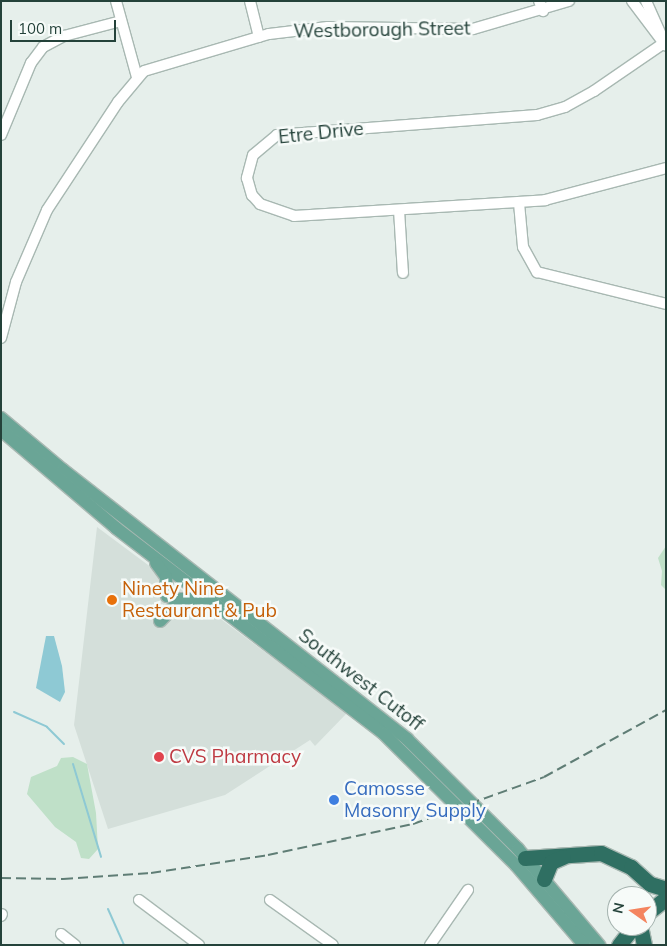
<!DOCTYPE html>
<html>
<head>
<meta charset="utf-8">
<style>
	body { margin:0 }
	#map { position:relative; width:667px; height:946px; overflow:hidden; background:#e6efeb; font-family:Mulish,sans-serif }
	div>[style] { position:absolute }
	.built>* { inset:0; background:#d4dfda }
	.green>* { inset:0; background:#bfe0c8 }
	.water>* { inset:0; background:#8ec9d4 }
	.stream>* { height:2px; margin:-1px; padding:0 1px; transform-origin:1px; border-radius:1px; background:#8ec9d4 }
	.roads { filter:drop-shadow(1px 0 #a8b8b2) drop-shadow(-1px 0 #a8b8b2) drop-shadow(0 1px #a8b8b2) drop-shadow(0 -1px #a8b8b2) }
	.minor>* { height:10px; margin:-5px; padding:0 5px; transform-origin:5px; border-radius:5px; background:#fff }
	.major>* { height:12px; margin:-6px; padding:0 6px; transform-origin:6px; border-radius:6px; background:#6aa596 }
	.highway>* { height:15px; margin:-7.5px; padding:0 7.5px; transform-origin:7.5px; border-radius:7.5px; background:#2f6f62 }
	.rail>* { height:2px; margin-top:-1px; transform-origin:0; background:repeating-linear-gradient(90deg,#5f7d75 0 10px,transparent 0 15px) }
	.dots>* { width:14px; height:14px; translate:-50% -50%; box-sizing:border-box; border:2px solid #f7fbf9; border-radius:50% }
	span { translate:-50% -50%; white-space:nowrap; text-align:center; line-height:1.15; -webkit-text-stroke:5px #f7fbf9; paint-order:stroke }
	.street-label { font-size:19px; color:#24423a }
	.food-label { font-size:19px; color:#c56008 }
	.left { translate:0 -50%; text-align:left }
	.health-label { font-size:19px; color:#be3a42 }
	.shop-label { font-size:19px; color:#366cbe }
	.frame { position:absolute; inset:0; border:2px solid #24423a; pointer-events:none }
	.north { position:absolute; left:607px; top:886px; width:50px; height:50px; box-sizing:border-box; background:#f7fbf9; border:1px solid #a3b1ad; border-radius:50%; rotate:283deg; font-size:14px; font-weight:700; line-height:20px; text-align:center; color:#24423a }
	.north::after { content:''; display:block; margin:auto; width:18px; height:22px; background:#f4845f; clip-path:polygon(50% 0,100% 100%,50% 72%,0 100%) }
	.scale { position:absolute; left:10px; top:20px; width:106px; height:22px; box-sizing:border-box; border:2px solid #24423a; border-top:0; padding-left:6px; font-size:15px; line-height:18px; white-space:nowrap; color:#24423a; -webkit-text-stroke:4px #f7fbf9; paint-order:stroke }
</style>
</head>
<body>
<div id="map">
	<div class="built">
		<i style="clip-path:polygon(97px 527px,347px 713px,315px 746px,310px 740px,225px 795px,108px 829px,74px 725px)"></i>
	</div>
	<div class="green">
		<i style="clip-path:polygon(666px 546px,666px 590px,661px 585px,662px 571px,658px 558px)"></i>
		<i style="clip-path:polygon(73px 757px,87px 764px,96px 813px,98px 849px,89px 859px,81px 858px,76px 842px,55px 827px,27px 794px,31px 777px,57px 766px,61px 758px)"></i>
	</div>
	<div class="water">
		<i style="clip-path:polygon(46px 636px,54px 636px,62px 666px,65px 692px,60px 702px,36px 688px)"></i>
	</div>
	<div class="stream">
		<i style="left:14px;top:712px;width:36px;rotate:24deg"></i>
		<i style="left:47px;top:727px;width:24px;rotate:45deg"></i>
		<i style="left:73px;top:764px;width:97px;rotate:73.2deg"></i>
		<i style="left:108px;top:909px;width:39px;rotate:66deg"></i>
	</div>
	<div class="roads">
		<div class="minor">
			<i style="left:116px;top:1px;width:79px;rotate:74.6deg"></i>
			<i style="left:250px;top:1px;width:37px;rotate:76deg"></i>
			<i style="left:539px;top:1px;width:11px;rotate:68deg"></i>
			<i style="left:632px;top:1px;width:56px;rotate:52.9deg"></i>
			<i style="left:646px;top:1px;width:39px;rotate:66deg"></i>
			<i style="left:664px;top:43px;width:85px;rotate:145.6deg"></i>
			<i style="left:594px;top:91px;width:33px;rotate:151deg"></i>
			<i style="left:565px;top:107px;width:29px;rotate:164deg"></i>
			<i style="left:537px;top:115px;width:261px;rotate:175.6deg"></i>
			<i style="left:277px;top:135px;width:31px;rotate:140deg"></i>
			<i style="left:253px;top:155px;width:24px;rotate:105deg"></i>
			<i style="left:247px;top:178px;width:18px;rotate:74deg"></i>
			<i style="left:252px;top:195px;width:12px;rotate:48deg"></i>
			<i style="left:260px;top:204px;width:36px;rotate:19deg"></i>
			<i style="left:294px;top:216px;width:252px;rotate:-3.6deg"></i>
			<i style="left:545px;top:200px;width:125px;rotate:-14.8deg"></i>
			<i style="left:1px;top:135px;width:78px;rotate:-67.4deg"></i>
			<i style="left:31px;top:63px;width:20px;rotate:-53deg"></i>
			<i style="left:43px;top:47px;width:24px;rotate:-28deg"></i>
			<i style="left:64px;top:36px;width:59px;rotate:-14.7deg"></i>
			<i style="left:519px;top:203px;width:44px;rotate:84.8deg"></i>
			<i style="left:523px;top:247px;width:29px;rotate:61deg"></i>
			<i style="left:537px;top:272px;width:133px;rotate:13.9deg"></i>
			<i style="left:399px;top:210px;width:63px;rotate:86.4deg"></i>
			<i style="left:1px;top:338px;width:58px;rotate:-75deg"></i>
			<i style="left:16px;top:282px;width:78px;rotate:-66.7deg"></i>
			<i style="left:47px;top:210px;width:129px;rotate:-56.7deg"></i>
			<i style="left:118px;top:102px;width:40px;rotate:-50deg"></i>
			<i style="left:144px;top:71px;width:130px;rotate:-16.5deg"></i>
			<i style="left:269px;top:34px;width:59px;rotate:-6.8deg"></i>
			<i style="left:328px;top:27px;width:145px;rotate:0.8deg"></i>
			<i style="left:473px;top:29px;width:100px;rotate:-16.3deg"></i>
			<i style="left:139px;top:900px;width:75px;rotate:36.9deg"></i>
			<i style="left:270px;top:900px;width:77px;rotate:35.5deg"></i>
			<i style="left:1px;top:916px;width:2px;rotate:-63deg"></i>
			<i style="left:61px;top:934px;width:18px;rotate:38deg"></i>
			<i style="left:430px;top:945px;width:67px;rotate:-55.4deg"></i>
		</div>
		<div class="major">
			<i style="left:1px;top:418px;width:81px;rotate:40deg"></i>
			<i style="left:63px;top:470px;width:437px;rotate:38deg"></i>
			<i style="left:407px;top:739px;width:156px;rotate:44.7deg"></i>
			<i style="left:518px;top:849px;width:126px;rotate:49.8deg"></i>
			<i style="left:1px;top:430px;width:151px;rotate:40.4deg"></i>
			<i style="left:116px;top:528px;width:337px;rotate:37.5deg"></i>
			<i style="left:383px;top:733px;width:187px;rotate:44.8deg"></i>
			<i style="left:516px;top:865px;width:105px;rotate:49.6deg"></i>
			<i style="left:156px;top:563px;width:17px;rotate:54deg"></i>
			<i style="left:166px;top:577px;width:19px;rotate:87deg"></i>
			<i style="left:160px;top:621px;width:30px;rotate:-46deg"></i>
			<i style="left:181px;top:599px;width:26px"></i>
		</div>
		<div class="highway">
			<i style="left:525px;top:858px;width:76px;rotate:-3.8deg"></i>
			<i style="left:601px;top:853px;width:33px;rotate:25deg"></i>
			<i style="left:631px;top:867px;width:25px;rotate:42deg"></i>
			<i style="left:650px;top:884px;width:17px;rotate:17deg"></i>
			<i style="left:544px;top:879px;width:18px;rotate:-68deg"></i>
			<i style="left:551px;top:862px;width:13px;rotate:-23deg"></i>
			<i style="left:647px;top:913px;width:24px;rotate:-38deg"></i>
			<i style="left:640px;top:926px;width:19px;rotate:78deg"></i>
			<i style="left:619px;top:945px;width:24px;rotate:-52deg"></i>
		</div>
	</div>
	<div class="rail">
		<i style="left:1px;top:878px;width:62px;rotate:0.9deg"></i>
		<i style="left:63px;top:879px;width:88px;rotate:-3.9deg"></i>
		<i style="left:151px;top:873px;width:118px;rotate:-8.7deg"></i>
		<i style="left:268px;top:855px;width:148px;rotate:-12.1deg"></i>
		<i style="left:413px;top:824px;width:139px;rotate:-19.7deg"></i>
		<i style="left:544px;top:777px;width:139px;rotate:-28.8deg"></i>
	</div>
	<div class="dots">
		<i style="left:112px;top:600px;background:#e8710a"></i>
		<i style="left:159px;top:757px;background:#e0444e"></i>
		<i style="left:334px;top:800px;background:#3f7fe0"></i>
	</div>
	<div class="street-label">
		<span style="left:382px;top:30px;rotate:-1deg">Westborough Street</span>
		<span style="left:321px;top:133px;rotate:-6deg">Etre Drive</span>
		<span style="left:361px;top:680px;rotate:38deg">Southwest Cutoff</span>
	</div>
	<div class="food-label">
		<span class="left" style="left:122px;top:600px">Ninety Nine<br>Restaurant &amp; Pub</span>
	</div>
	<div class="health-label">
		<span class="left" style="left:169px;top:757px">CVS Pharmacy</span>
	</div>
	<div class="shop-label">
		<span class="left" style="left:344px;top:800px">Camosse<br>Masonry Supply</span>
	</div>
	<div class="frame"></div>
	<div class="north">N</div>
	<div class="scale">100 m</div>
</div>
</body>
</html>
